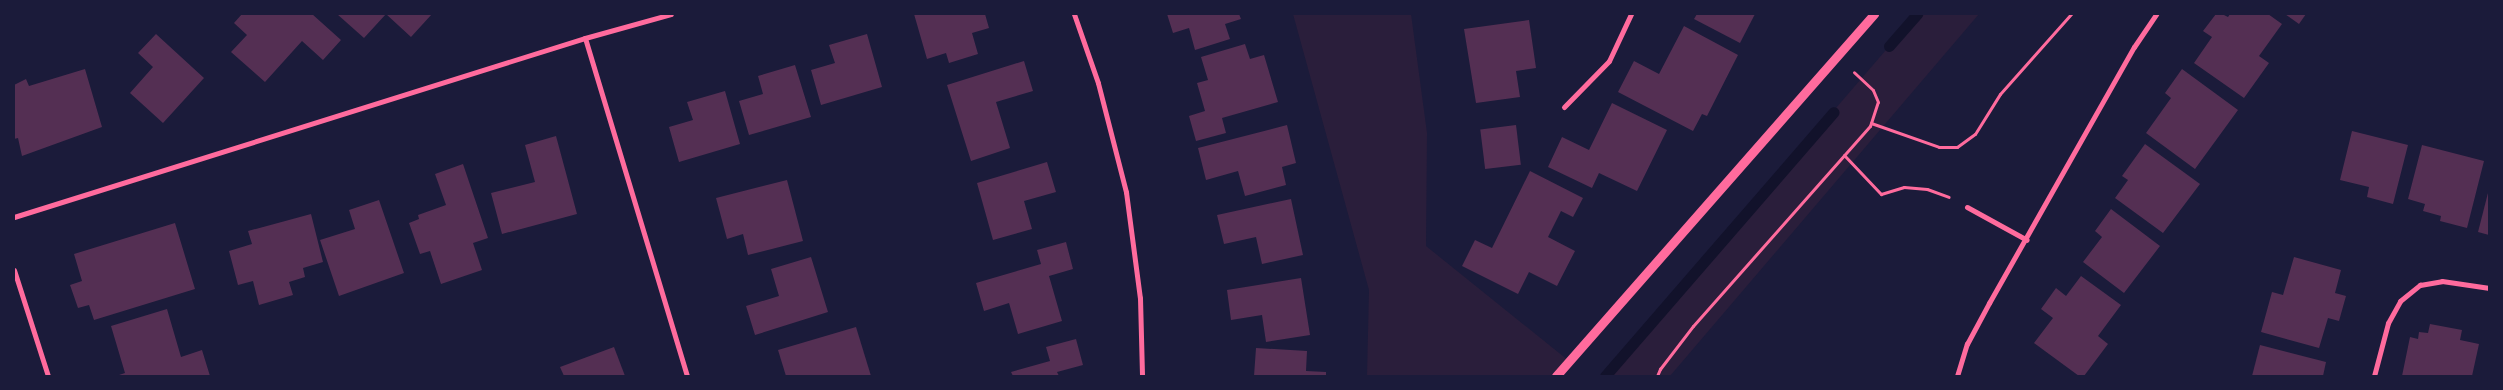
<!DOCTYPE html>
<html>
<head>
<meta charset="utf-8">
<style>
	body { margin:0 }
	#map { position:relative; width:2503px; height:390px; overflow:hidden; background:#1b1b3a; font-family:"Golos Text",sans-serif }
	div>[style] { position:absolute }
	.green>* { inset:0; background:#2a1e3b }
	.stream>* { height:11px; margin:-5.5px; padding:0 5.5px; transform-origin:5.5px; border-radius:5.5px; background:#12122b }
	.building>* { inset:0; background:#542f53; transform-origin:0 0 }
	.path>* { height:3px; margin:-1.5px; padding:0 1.5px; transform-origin:1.5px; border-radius:1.5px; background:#ff6b9d }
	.minor>* { height:5px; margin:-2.5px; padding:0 2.5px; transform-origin:2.5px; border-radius:2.5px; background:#ff6b9d }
	.tertiary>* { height:9px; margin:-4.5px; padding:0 4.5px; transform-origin:4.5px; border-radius:4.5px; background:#ff6b9d }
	span { translate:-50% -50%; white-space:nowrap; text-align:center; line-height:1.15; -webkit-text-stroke:5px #1b1b3a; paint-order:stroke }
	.frame { position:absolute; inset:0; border:15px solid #1b1b3a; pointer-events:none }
</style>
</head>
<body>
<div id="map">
	<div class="green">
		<i style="clip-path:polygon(1293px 14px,1411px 14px,1427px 133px,1426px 246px,1569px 361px,1556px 376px,1367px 376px,1369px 290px)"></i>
		<i style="clip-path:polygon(1917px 14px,1979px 14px,1670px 376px,1605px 376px)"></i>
	</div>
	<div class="stream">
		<i style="left:1889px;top:46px;width:43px;rotate:-48.8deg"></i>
		<i style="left:1605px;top:376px;width:349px;rotate:-49.1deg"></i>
	</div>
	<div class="building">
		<i style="clip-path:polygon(242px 14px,312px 14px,341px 40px,323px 60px,302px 41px,265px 82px,231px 52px,247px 35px,234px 23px)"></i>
		<i style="clip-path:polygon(337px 14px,432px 14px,411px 37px,386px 14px,364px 38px)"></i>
		<i style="clip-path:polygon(914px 14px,985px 14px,989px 28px,972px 33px,978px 54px,949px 63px,946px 53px,927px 59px)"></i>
		<i style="clip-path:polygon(1167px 14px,1239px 14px,1241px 19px,1225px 24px,1230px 39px,1195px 50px,1189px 28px,1173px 33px)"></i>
		<i style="clip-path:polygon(1697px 14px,1755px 14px,1740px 43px,1694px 19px)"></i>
		<i style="clip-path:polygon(2216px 14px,2222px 14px,2228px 17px,2230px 14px,2268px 14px,2282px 24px,2259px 56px,2269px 63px,2244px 98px,2194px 63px,2212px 37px,2203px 31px)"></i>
		<i style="clip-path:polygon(2285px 14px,2306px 14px,2299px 24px)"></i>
		<i style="clip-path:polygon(1529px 20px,1536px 68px,1516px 71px,1520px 97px,1476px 103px,1464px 29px)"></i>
		<i style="clip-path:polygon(1684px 26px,1738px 55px,1707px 116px,1702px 114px,1693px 131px,1618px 92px,1634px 61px,1659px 74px)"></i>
		<i style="clip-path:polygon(156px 34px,204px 78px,163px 123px,130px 93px,153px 67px,138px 53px)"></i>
		<i style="clip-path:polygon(867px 34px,882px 87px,821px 105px,811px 70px,835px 63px,829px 45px)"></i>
		<i style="clip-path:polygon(1245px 44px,1250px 59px,1264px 55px,1278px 102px,1222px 118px,1226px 133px,1196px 141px,1189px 116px,1205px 111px,1197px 83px,1208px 80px,1201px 57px)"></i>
		<i style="clip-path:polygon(1024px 61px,1033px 91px,996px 102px,1010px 148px,971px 161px,947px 85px)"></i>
		<i style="clip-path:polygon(795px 65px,811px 117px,749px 135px,739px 101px,763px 94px,758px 76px)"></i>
		<i style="clip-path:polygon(85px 69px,102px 127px,22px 156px,18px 138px,14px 139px,14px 85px,26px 79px,29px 86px)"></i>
		<i style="clip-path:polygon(2182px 69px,2238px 110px,2195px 169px,2146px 133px,2171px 98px,2165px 93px)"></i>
		<i style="clip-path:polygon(725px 91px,740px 144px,679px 162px,669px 127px,693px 120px,687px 102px)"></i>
		<i style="clip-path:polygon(1612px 103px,1667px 130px,1637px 191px,1599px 173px,1592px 188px,1548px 167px,1562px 137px,1589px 150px)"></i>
		<i style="clip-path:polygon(1287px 125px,1296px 163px,1282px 167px,1286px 185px,1245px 196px,1238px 171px,1206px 180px,1198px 148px)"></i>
		<i style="left:1516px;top:125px;width:40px;height:36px;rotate:83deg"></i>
		<i style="clip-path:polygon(2352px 131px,2408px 145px,2393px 204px,2367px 197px,2369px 187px,2340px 180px)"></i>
		<i style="clip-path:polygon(556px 136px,577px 214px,502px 234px,491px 193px,535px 182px,525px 145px)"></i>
		<i style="clip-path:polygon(2145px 144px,2200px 184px,2163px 233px,2115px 198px,2128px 180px,2122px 176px)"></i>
		<i style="clip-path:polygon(2422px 145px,2484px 161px,2467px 228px,2440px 221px,2441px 216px,2423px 211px,2425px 204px,2408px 199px)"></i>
		<i style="clip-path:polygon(1047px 162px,1056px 192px,1024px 201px,1032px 229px,993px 240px,977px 183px)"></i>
		<i style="clip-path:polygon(463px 164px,488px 238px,473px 243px,482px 270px,441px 284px,430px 251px,420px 254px,409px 223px,419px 219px,418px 215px,446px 205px,435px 174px)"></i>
		<i style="clip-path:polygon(1530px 171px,1583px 198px,1573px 217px,1561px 211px,1548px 237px,1575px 251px,1557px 286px,1529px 272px,1518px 294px,1462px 266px,1475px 240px,1492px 248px)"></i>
		<i style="clip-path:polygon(787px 180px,803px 241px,748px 255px,743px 234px,727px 239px,716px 198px)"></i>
		<i style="clip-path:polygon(2489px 189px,2489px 235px,2478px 232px)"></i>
		<i style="clip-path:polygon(1291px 199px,1303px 255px,1262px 264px,1256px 237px,1224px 244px,1217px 215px)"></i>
		<i style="clip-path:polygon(379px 200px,404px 273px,339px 296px,320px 240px,355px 229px,349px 210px)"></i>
		<i style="clip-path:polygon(2111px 209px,2160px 246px,2124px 293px,2083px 262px,2102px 237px,2095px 231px)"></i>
		<i style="clip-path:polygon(311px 214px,323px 262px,303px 268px,305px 277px,289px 282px,293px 295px,259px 305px,253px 281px,238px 285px,229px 251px,252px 244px,248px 231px)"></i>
		<i style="clip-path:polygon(175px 223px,195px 289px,94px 320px,89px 305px,78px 308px,70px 285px,82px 281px,74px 254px)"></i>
		<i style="clip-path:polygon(1066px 242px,1073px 269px,1049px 276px,1062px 321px,1018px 334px,1009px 303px,984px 311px,976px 283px,1041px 264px,1037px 250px)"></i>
		<i style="clip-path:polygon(811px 257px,828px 312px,755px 335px,746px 306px,779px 296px,771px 269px)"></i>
		<i style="clip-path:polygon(2294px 257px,2341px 270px,2335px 293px,2346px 296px,2339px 321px,2328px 318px,2319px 348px,2261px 332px,2272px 292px,2283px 295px)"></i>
		<i style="clip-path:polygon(2081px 276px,2121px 305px,2098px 336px,2108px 344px,2084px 376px,2079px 376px,2034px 343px,2053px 318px,2041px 309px,2056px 288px,2066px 296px)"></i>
		<i style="clip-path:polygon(1301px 278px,1310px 335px,1266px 342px,1262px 315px,1231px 320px,1227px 290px)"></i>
		<i style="clip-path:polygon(167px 309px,181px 357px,202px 350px,210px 376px,116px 376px,125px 373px,111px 326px)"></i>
		<i style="clip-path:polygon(2430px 324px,2462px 330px,2460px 340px,2479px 344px,2472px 376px,2402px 376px,2410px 337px,2418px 339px,2419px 332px,2428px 333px)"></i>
		<i style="clip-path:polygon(856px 327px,871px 376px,786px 376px,778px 350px)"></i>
		<i style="clip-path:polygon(1076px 339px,1083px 365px,1057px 372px,1059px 376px,1013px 376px,1011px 372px,1050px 361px,1046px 347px)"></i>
		<i style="clip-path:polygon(2260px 345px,2326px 362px,2323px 376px,2252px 376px)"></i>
		<i style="clip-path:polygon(614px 347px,625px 376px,564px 376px,560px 367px)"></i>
		<i style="clip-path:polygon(1256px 348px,1307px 351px,1306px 371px,1326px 372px,1326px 376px,1254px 376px)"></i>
	</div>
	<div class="path">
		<i style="left:1871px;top:123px;width:72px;rotate:19.4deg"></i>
		<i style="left:1939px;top:147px;width:18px"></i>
		<i style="left:1957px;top:147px;width:22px;rotate:-36deg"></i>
		<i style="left:1975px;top:134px;width:47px;rotate:-58deg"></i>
		<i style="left:2000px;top:94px;width:107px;rotate:-48.4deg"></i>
		<i style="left:1844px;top:155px;width:54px;rotate:46.5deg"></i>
		<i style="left:1881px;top:194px;width:24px;rotate:-17deg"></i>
		<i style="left:1904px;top:187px;width:23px;rotate:5deg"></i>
		<i style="left:1927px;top:189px;width:23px;rotate:20deg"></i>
		<i style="left:1657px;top:376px;width:8px;rotate:-67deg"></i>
		<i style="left:1660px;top:369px;width:54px;rotate:-52.5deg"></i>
		<i style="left:1693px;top:326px;width:267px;rotate:-48.5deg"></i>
		<i style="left:1870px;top:126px;width:25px;rotate:-72deg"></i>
		<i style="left:1878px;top:102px;width:13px;rotate:-113deg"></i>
		<i style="left:1873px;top:90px;width:26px;rotate:-137deg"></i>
	</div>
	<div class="minor">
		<i style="left:1074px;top:14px;width:73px;rotate:70.8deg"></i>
		<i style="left:1098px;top:83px;width:113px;rotate:75.6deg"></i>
		<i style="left:1126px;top:192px;width:107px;rotate:82.5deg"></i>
		<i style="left:1140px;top:298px;width:78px;rotate:88.5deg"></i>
		<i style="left:585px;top:38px;width:353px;rotate:73.2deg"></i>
		<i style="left:1564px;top:107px;width:64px;rotate:-45.6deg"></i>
		<i style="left:1609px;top:61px;width:52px;rotate:-64.9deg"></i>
		<i style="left:1967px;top:207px;width:68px;rotate:28.8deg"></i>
		<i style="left:14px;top:217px;width:598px;rotate:-17.41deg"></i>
		<i style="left:585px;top:38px;width:89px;rotate:-15.6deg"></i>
		<i style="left:14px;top:270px;width:111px;rotate:72.2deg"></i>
		<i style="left:1957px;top:376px;width:34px;rotate:-73deg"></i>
		<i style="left:1967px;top:344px;width:47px;rotate:-61.8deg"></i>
		<i style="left:1989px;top:303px;width:294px;rotate:-60.5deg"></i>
		<i style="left:2134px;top:47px;width:40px;rotate:-56deg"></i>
		<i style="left:2374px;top:376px;width:55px;rotate:-75.2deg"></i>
		<i style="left:2388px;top:323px;width:25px;rotate:-61deg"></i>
		<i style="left:2400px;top:301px;width:26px;rotate:-39deg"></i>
		<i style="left:2420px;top:285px;width:22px;rotate:-10deg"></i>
		<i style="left:2442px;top:281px;width:48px;rotate:8.5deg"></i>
	</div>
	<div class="tertiary">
		<i style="left:1556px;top:376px;width:482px;rotate:-48.7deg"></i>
	</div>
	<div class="frame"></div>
</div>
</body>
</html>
